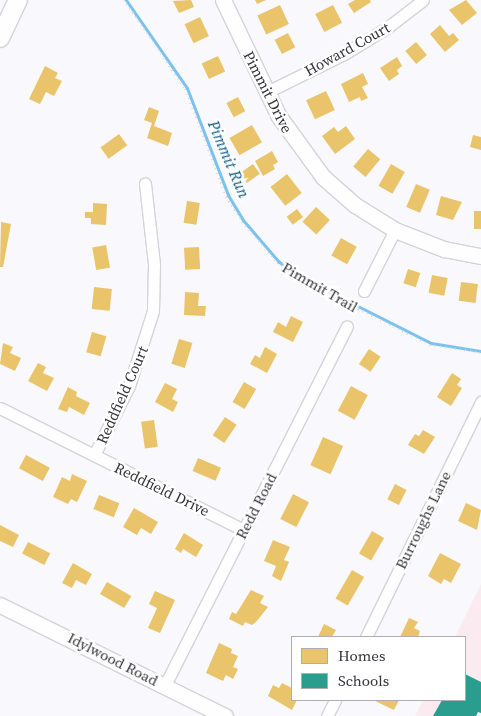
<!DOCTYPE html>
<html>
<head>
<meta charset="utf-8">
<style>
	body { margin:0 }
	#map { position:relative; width:481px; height:716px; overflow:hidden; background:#f9f8fc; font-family:"Source Serif 4",serif }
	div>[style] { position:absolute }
	.green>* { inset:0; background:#fceaf1 }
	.homes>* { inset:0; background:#e9c46a; transform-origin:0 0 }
	.schools>* { inset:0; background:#2a9d8f }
	.stream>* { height:3px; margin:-1.5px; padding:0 1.5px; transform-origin:1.5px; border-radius:1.5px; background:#7bc3ee }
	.path>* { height:2px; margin-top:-1px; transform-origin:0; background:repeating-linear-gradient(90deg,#dad9db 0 1px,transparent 0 5px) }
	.roads { filter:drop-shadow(1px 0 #d4d3d8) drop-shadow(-1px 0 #d4d3d8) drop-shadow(0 1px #d4d3d8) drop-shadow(0 -1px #d4d3d8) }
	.street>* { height:11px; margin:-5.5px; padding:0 5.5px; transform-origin:5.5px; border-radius:5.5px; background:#fefeff }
	.secondary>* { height:15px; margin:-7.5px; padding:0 7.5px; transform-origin:7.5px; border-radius:7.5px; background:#fefeff }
	.primary>* { height:18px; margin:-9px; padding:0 9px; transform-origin:9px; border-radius:9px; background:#fefeff }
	span { translate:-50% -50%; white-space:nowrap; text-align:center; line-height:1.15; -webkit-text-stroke:5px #fff; paint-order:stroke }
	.street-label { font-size:15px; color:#36333b }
	.water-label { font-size:16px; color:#065880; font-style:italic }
	.legend { position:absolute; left:291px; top:636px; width:175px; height:65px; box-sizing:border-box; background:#fff; border:1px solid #afadb1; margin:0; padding:6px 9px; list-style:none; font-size:15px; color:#36333b }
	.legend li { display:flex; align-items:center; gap:10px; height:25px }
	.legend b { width:25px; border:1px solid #afadb1 }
</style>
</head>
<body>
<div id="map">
	<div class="green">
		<i style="clip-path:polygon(481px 584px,481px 682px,465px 674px,465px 637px,455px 637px)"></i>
		<i style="clip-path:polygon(423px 700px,442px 700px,433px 716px,415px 716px)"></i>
	</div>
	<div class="homes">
		<i style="clip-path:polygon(191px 0,194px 7px,179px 13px,173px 1px)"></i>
		<i style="clip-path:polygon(255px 0,266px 0,257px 4px)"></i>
		<i style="clip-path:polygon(355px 0,370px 0,371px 2px,354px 13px,348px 4px)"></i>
		<i style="clip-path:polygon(466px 0,477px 13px,462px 25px,449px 10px)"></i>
		<i style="left:280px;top:5px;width:21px;height:25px;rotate:65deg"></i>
		<i style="left:333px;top:5px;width:20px;height:20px;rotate:63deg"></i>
		<i style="left:200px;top:17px;width:21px;height:17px;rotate:65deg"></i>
		<i style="clip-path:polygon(440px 25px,449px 36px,453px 33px,459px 40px,445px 52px,430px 34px)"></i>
		<i style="left:288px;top:33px;width:16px;height:15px;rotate:63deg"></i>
		<i style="left:416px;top:42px;width:17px;height:14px;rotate:50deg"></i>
		<i style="left:218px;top:56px;width:17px;height:18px;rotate:65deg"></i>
		<i style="clip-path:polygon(397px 57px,402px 66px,397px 70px,399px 74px,389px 81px,380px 68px)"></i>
		<i style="clip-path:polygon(45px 66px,58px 73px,55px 78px,62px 81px,54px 96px,46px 92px,40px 104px,29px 99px)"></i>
		<i style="clip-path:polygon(363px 73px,368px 84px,362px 87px,368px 98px,361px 101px,360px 97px,349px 102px,341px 84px)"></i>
		<i style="left:326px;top:91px;width:21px;height:22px;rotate:65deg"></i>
		<i style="left:238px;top:97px;width:16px;height:13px;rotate:63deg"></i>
		<i style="clip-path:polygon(149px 107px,159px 111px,154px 126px,172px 133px,168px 146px,147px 138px,152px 123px,144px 120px)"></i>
		<i style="left:252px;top:125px;width:20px;height:26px;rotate:60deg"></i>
		<i style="clip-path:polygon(346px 126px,355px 139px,335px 154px,322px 136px,334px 127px,338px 132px)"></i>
		<i style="left:119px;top:134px;width:14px;height:23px;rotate:54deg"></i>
		<i style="clip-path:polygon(473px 135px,481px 137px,481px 150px,470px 147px)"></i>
		<i style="left:368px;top:149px;width:16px;height:23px;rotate:40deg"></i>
		<i style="clip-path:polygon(272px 151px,278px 162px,273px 165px,275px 169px,263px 176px,255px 161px)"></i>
		<i style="left:253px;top:164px;width:12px;height:16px;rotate:55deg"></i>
		<i style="left:391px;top:164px;width:16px;height:25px;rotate:30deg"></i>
		<i style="left:287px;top:174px;width:24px;height:21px;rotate:52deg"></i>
		<i style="left:416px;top:184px;width:15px;height:25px;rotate:23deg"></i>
		<i style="clip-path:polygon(441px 196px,462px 202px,453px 220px,436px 215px)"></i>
		<i style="left:187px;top:201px;width:13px;height:22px;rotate:9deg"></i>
		<i style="clip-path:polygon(93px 203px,107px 204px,106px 225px,91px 224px,91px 218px,85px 218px,85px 212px,93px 212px)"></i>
		<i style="left:316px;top:207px;width:19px;height:20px;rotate:43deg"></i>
		<i style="left:297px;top:209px;width:10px;height:13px;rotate:53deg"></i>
		<i style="left:474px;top:211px;width:7px;height:18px"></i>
		<i style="clip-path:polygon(1px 222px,11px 224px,3px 267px,0 267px)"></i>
		<i style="left:341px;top:238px;width:18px;height:20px;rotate:29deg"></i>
		<i style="left:106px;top:245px;width:23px;height:14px;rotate:80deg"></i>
		<i style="left:199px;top:247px;width:22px;height:15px;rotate:87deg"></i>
		<i style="left:408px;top:269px;width:13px;height:15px;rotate:18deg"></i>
		<i style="left:432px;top:275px;width:16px;height:18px;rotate:11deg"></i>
		<i style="left:461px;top:282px;width:17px;height:19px;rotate:7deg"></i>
		<i style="left:94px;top:287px;width:18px;height:22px;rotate:6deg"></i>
		<i style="clip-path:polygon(185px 292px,199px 293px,198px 306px,206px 306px,205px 316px,184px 315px)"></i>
		<i style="clip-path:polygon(291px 316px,303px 322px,293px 342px,273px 332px,278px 322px,286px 327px)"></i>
		<i style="left:92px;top:332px;width:15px;height:21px;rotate:16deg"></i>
		<i style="left:179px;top:339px;width:14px;height:26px;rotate:17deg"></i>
		<i style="clip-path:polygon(3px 343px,13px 347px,10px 353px,21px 358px,15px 371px,0 364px)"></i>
		<i style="clip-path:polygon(265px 347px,277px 354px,267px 373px,250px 364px,255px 355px,260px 358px)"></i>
		<i style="left:369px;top:349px;width:14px;height:18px;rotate:34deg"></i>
		<i style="clip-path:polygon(38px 363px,46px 367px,43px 373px,54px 378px,47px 391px,28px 381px)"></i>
		<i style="clip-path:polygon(452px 373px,461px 379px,457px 385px,462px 388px,451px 406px,437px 397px)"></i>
		<i style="left:244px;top:382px;width:14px;height:23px;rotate:30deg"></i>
		<i style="clip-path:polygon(165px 383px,177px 389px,172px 399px,178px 402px,173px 412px,155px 402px)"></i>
		<i style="left:351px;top:386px;width:19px;height:28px;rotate:28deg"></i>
		<i style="clip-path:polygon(68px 387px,77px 392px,76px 396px,90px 403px,84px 415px,69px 407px,67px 412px,58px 409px)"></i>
		<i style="left:225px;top:417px;width:14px;height:22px;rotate:34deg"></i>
		<i style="left:154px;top:420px;width:27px;height:13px;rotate:82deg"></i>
		<i style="clip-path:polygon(423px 430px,435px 437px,424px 454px,408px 445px,415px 434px,419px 436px)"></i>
		<i style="left:323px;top:437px;width:22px;height:31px;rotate:24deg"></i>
		<i style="left:26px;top:455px;width:27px;height:15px;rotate:28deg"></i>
		<i style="left:198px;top:458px;width:25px;height:14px;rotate:23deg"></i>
		<i style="clip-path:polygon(72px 474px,87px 481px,77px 502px,71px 499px,68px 504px,53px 497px,62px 477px,70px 481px)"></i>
		<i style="left:395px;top:484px;width:13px;height:17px;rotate:27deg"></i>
		<i style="left:293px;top:494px;width:18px;height:28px;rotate:27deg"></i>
		<i style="left:99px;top:495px;width:22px;height:15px;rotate:22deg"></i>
		<i style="clip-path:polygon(466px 503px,481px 510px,477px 530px,458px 521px)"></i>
		<i style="clip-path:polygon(134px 508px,158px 522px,151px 534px,141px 528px,137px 535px,123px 527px)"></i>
		<i style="clip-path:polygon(0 525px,19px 535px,13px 547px,0 541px)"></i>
		<i style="left:372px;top:531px;width:14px;height:26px;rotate:30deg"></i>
		<i style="clip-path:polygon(184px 533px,203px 545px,196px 557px,183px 549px,181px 553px,175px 549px)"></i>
		<i style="clip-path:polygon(273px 540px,290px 547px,284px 560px,289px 562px,281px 581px,272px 576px,276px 566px,264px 561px)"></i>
		<i style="left:28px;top:542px;width:25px;height:13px;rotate:27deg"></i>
		<i style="clip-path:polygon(440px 553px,461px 564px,451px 583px,444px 579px,441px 584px,428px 576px)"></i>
		<i style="clip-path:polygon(73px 563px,92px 574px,86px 585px,76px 580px,72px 588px,62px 583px)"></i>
		<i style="left:352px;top:570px;width:14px;height:33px;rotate:30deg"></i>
		<i style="left:107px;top:582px;width:28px;height:14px;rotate:30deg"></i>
		<i style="clip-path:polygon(251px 590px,264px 596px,260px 603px,268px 607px,256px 622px,252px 625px,245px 622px,243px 626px,229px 619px,232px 612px,236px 614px)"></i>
		<i style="clip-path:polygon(155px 591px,175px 600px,160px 633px,148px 628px,157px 608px,149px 604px)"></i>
		<i style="clip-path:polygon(409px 618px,418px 622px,414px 628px,420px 631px,418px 637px,400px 637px)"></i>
		<i style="clip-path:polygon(324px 624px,336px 630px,332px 637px,318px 637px)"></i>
		<i style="clip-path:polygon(219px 643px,232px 649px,231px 653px,238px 656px,233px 667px,238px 669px,233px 679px,226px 675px,223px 681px,206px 673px)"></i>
		<i style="clip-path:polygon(282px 683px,292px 688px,292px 700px,297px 700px,292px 710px,268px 696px,273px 685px,279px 688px)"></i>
		<i style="clip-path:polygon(373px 700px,399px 700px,394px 710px)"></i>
	</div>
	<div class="schools">
		<i style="clip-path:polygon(465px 674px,481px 682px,481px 713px,478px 712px,476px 716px,433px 716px,442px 700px,465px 700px)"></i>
	</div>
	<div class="stream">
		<i style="left:126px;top:0;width:107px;rotate:55.3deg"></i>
		<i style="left:187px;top:88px;width:115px;rotate:69deg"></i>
		<i style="left:228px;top:195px;width:29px;rotate:59deg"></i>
		<i style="left:243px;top:220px;width:55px;rotate:49.4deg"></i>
		<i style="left:279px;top:262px;width:52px;rotate:31deg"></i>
		<i style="left:324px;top:289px;width:120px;rotate:26.8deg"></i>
		<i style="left:431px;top:343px;width:51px;rotate:9.1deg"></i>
	</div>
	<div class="path">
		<i style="left:124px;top:0;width:108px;rotate:55.6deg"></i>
		<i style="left:185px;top:89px;width:116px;rotate:69.2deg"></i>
		<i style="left:226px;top:197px;width:30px;rotate:57deg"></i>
		<i style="left:242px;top:222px;width:54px;rotate:49.5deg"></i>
		<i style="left:277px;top:263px;width:53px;rotate:31.9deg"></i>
		<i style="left:322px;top:291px;width:121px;rotate:26.6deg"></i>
		<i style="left:430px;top:345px;width:52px;rotate:8.9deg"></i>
	</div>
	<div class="roads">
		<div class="street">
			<i style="left:267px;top:92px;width:86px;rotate:-26.3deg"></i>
			<i style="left:344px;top:54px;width:52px;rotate:-31.5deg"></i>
			<i style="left:388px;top:27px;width:44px;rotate:-37.6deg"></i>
			<i style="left:364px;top:291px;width:68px;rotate:-63.1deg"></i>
			<i style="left:0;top:408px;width:273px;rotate:26.6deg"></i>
			<i style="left:94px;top:455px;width:77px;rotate:-63.1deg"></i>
			<i style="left:129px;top:386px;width:79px;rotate:-72.3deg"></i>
			<i style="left:153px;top:311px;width:47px;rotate:-88.8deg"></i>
			<i style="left:154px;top:264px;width:81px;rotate:-96.4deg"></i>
			<i style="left:366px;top:637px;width:262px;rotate:-63.9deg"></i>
			<i style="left:165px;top:685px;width:402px;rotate:-63.1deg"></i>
			<i style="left:327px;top:716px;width:18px;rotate:-63deg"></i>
		</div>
		<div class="secondary">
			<i style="left:223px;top:0;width:127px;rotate:64.4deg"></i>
			<i style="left:278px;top:115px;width:77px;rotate:54deg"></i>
			<i style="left:323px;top:177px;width:43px;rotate:41.2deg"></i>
			<i style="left:355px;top:205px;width:47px;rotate:32deg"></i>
			<i style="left:395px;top:230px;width:53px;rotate:21.2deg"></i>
			<i style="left:444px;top:249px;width:38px;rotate:11deg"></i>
			<i style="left:0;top:605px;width:251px;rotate:26.3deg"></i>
		</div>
		<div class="primary">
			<i style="left:0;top:38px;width:42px;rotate:-64.7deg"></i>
		</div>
	</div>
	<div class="street-label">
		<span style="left:347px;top:49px;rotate:-29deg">Howard Court</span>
		<span style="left:268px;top:92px;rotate:63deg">Pimmit Drive</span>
		<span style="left:320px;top:287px;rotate:30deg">Pimmit Trail</span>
		<span style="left:122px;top:395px;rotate:-66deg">Reddfield Court</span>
		<span style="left:162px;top:489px;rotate:26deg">Reddfield Drive</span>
		<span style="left:256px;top:506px;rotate:-63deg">Redd Road</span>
		<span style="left:423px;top:520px;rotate:-64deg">Burroughs Lane</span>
		<span style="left:113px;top:659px;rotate:27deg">Idylwood Road</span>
	</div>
	<div class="water-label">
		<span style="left:229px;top:159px;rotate:67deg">Pimmit Run</span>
	</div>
	<ul class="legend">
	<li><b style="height:14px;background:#e9c46a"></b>Homes</li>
	<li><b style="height:14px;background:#2a9d8f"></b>Schools</li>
	</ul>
</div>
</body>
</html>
